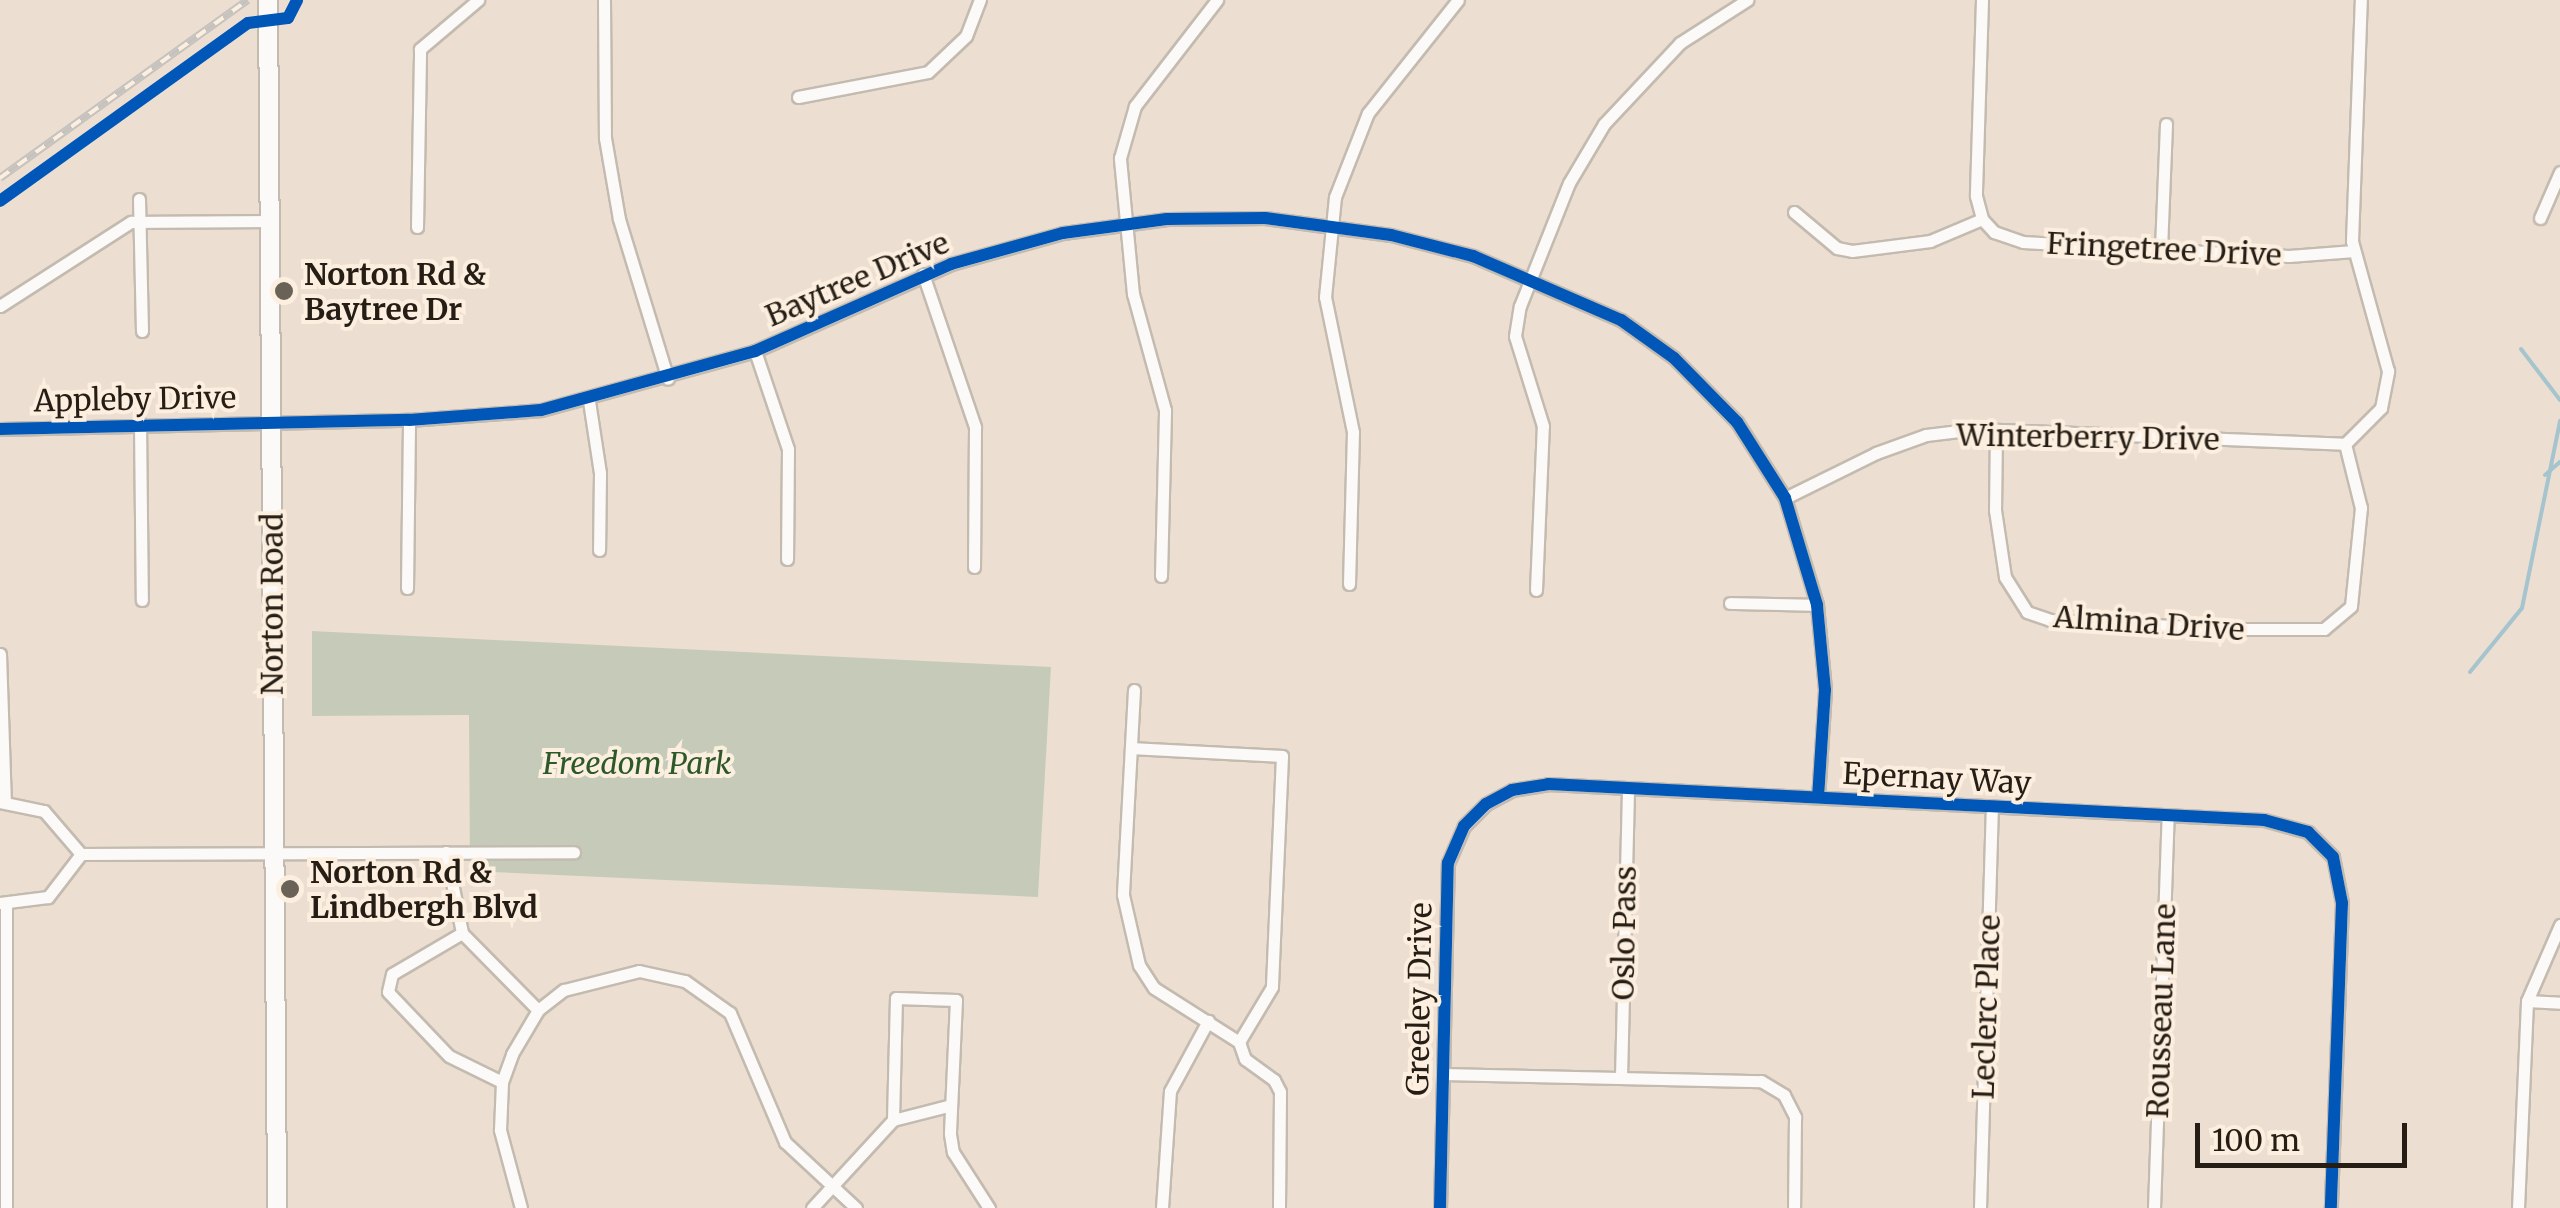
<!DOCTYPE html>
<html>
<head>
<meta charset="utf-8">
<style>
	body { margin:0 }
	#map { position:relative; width:2560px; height:1208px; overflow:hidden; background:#ecdfd2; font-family:Merriweather,serif }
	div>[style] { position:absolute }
	.green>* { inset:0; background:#c6cbb9 }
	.stream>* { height:4px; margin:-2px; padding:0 2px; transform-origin:2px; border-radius:2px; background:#a5c4ce }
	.roads { filter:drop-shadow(2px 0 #c4bbb0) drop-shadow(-2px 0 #c4bbb0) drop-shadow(0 2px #c4bbb0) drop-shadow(0 -2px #c4bbb0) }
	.street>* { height:11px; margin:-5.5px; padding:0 5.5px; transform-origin:5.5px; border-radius:5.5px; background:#fcfaf8 }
	.secondary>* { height:18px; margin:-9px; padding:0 9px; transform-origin:9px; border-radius:9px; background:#fcfaf8 }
	.rail>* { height:8px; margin-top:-4px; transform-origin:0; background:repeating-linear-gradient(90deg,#fcefe0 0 11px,#c6c2be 0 22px); box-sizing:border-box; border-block:2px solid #c6c2be }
	.cycleway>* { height:12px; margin:-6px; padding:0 6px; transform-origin:6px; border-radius:6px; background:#0057b8 }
	.dots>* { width:28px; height:28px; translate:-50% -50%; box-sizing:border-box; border:5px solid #fcefe0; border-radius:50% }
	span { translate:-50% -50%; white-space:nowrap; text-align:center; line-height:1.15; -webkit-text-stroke:8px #fcefe0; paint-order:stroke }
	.street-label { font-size:30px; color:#261e15 }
	.poi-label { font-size:30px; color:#261e15; font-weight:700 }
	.left { translate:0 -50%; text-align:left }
	.park-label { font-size:30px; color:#2d5928; font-style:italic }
	.scale { position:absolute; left:2195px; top:1123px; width:212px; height:45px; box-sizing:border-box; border:5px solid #261e15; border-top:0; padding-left:12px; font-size:30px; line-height:35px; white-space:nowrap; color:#261e15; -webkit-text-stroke:8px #fcefe0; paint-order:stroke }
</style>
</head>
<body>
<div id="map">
	<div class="green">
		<i style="clip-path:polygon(312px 631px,1051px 667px,1038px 897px,470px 871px,469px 715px,312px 716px)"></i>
	</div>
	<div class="stream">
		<i style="left:2521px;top:349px;width:64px;rotate:52.6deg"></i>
		<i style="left:2545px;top:475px;width:20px;rotate:-41deg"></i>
		<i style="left:2470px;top:672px;width:82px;rotate:-50.9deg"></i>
		<i style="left:2522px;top:608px;width:191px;rotate:-78.5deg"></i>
	</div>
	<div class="roads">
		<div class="street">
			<i style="left:604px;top:0;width:138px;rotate:89.6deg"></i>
			<i style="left:605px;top:138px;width:82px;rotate:80.2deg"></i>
			<i style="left:619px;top:219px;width:167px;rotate:73deg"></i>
			<i style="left:1982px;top:0;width:196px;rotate:91.8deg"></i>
			<i style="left:1976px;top:196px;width:24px;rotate:75deg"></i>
			<i style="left:1982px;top:219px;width:18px;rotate:47deg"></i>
			<i style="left:1994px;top:232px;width:31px;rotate:19deg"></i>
			<i style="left:2023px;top:242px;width:104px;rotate:3.3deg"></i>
			<i style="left:2127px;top:248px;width:162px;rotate:2.8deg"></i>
			<i style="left:2289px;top:256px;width:65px;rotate:-4.4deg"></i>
			<i style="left:798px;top:97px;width:132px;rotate:-10.9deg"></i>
			<i style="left:928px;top:72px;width:52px;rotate:-43.5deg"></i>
			<i style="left:966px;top:36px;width:39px;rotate:-69deg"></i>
			<i style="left:139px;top:199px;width:132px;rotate:88.7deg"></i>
			<i style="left:1794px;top:212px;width:56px;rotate:39.9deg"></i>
			<i style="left:1837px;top:248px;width:15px;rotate:11deg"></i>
			<i style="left:1852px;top:251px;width:79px;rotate:-7.3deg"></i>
			<i style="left:1930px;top:241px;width:56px;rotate:-22.9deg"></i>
			<i style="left:2540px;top:218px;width:50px;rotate:-66.5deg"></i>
			<i style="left:417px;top:227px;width:178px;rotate:-89deg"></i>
			<i style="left:420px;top:49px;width:76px;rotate:-40.2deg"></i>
			<i style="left:2161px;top:249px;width:125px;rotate:-87.7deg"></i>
			<i style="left:923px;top:274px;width:162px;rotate:71.2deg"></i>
			<i style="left:975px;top:427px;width:140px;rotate:90.4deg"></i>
			<i style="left:0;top:306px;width:156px;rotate:-32.7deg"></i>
			<i style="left:131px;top:222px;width:137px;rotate:-0.4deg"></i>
			<i style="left:755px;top:351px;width:103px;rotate:71.4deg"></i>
			<i style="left:788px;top:449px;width:110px;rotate:90.5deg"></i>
			<i style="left:589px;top:401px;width:73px;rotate:81.3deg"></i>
			<i style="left:600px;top:473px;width:77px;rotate:90.7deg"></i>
			<i style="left:140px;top:423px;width:177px;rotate:89.4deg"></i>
			<i style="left:0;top:429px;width:409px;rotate:-1.3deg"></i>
			<i style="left:409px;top:420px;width:132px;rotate:-4.3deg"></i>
			<i style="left:541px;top:410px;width:222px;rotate:-15.4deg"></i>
			<i style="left:755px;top:351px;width:214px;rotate:-23.9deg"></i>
			<i style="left:951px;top:264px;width:116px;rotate:-15.5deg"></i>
			<i style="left:1063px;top:233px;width:105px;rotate:-7.7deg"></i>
			<i style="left:1167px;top:219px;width:98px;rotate:-0.6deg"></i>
			<i style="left:1265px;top:218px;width:127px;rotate:7.7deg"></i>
			<i style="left:1391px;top:235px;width:85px;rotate:14.4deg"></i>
			<i style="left:1473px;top:256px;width:161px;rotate:23.4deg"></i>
			<i style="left:1621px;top:320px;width:65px;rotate:35.6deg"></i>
			<i style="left:1674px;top:358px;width:90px;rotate:45.5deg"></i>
			<i style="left:1737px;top:422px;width:90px;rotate:57.7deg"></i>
			<i style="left:1785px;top:498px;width:112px;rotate:73.3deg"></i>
			<i style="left:1817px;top:605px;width:85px;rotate:84.6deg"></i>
			<i style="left:1825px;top:690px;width:107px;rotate:93.7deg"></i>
			<i style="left:1996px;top:430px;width:80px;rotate:90.7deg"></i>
			<i style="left:1995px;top:510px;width:68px;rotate:81.5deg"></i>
			<i style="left:2005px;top:577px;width:41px;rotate:57.8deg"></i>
			<i style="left:2027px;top:612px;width:24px;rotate:19deg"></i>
			<i style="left:2050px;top:620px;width:186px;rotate:2.8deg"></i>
			<i style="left:2236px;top:629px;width:88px"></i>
			<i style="left:2324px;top:629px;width:35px;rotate:-40deg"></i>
			<i style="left:2351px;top:606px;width:99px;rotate:-84.2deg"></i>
			<i style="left:2361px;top:508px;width:66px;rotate:-104deg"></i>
			<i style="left:2345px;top:444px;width:51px;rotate:-45deg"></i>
			<i style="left:2381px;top:408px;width:38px;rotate:-79deg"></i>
			<i style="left:2388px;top:371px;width:135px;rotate:-105.5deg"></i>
			<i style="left:2352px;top:241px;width:241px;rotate:-87.9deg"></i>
			<i style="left:1785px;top:498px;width:102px;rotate:-26.3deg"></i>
			<i style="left:1876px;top:453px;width:53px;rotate:-19.8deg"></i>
			<i style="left:1926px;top:435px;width:50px;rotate:-6.8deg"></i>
			<i style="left:1976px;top:429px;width:369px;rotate:2.3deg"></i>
			<i style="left:1161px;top:576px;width:166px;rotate:-88.6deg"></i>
			<i style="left:1165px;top:410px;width:120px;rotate:-105.4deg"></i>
			<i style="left:1133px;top:294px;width:137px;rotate:-95.5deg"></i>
			<i style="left:1120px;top:158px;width:54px;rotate:-73.9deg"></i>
			<i style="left:1135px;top:106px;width:134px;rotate:-52.3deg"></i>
			<i style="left:1349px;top:584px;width:152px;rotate:-88.5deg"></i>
			<i style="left:1353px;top:432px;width:138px;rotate:-101.7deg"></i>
			<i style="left:1325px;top:297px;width:100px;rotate:-84.3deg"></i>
			<i style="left:1335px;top:197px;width:90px;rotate:-68.6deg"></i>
			<i style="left:1368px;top:113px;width:144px;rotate:-51.5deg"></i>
			<i style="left:407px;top:588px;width:168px;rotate:-89.3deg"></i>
			<i style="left:1536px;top:590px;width:164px;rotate:-87.6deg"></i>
			<i style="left:1543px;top:426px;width:94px;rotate:-107.3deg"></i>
			<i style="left:1515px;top:336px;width:30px;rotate:-81deg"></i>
			<i style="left:1520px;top:306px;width:132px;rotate:-68.3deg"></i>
			<i style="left:1569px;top:183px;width:69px;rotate:-59.3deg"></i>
			<i style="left:1604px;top:124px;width:111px;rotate:-46.8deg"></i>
			<i style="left:1680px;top:43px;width:80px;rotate:-32.7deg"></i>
			<i style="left:1730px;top:603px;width:87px;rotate:1.3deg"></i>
			<i style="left:0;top:654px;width:147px;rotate:88.1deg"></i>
			<i style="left:1134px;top:690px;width:205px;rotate:93.1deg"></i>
			<i style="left:1123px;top:895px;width:72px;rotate:77.1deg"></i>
			<i style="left:1139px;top:965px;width:27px;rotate:57deg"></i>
			<i style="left:1154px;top:988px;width:101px;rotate:32.4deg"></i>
			<i style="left:1239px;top:1042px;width:18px;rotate:71deg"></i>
			<i style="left:1245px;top:1059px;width:36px;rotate:36deg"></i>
			<i style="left:1274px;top:1080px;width:13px;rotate:63deg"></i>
			<i style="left:1280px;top:1092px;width:116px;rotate:90.5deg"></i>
			<i style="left:1131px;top:748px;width:151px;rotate:3deg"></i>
			<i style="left:1282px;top:756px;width:231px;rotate:92.5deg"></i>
			<i style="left:1272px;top:987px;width:64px;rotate:121deg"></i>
			<i style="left:0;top:802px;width:45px;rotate:11.6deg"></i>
			<i style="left:44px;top:811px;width:57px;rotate:49.3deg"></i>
			<i style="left:446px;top:852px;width:83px;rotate:78.8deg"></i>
			<i style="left:462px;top:933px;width:108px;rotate:45.4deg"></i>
			<i style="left:81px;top:854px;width:493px;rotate:-0.2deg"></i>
			<i style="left:0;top:903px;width:48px;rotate:-7.1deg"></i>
			<i style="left:48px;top:897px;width:54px;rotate:-52.5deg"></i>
			<i style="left:462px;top:933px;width:81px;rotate:149.6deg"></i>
			<i style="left:392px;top:974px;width:18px;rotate:103deg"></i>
			<i style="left:388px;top:992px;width:88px;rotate:46.4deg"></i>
			<i style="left:449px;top:1056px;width:59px;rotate:26.1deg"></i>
			<i style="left:2527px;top:1001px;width:33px;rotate:3deg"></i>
			<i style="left:1443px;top:1074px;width:318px;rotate:1.3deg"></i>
			<i style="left:1761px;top:1081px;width:27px;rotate:31deg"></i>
			<i style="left:1784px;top:1095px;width:25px;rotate:63deg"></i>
			<i style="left:1795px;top:1117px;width:91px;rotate:90.6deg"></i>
			<i style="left:1621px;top:1077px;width:289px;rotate:-88.6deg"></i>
			<i style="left:893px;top:1120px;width:122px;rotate:-88.6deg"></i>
			<i style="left:896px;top:998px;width:60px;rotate:1.9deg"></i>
			<i style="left:956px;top:1000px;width:134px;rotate:92.6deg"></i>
			<i style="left:950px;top:1134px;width:18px;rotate:81deg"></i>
			<i style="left:953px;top:1152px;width:67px;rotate:57.3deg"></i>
			<i style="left:6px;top:1208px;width:305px;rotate:-90deg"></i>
			<i style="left:521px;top:1208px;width:81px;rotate:-105.1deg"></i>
			<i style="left:500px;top:1130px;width:48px;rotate:-87.6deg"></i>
			<i style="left:502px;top:1082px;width:30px;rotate:-70deg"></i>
			<i style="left:512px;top:1054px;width:51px;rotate:-59.4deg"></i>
			<i style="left:538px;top:1010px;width:33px;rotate:-38deg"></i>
			<i style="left:564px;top:990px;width:77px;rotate:-14.2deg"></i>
			<i style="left:639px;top:971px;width:47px;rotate:12.3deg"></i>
			<i style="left:685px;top:981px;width:55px;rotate:35.4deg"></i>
			<i style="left:730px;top:1013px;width:140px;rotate:66.9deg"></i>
			<i style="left:785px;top:1142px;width:97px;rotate:42.9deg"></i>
			<i style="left:812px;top:1208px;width:120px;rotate:-47.4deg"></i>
			<i style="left:893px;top:1120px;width:57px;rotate:-14.3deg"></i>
			<i style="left:1162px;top:1208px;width:117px;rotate:-86.1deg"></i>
			<i style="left:1170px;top:1091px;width:80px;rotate:-61.5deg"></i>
			<i style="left:1440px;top:1208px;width:345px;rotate:-88.7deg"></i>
			<i style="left:1448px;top:863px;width:40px;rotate:-66.6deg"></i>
			<i style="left:1464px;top:826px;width:31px;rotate:-45deg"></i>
			<i style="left:1486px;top:804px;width:30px;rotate:-28deg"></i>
			<i style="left:1512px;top:790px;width:36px;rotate:-9deg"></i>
			<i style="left:1548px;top:784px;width:717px;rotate:2.88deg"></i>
			<i style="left:2264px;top:820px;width:46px;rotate:15.3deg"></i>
			<i style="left:2308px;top:832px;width:35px;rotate:45deg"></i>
			<i style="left:2333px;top:857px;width:47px;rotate:78.9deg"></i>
			<i style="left:2342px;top:903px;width:305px;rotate:92.1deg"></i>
			<i style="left:1980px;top:1208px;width:402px;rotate:-88.3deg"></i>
			<i style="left:2154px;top:1208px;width:393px;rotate:-88deg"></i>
			<i style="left:2518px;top:1208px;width:207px;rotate:-87.5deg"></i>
			<i style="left:2527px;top:1001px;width:83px;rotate:-66.5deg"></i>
		</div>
		<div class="secondary">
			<i style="left:268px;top:0;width:1208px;rotate:89.57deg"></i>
		</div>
	</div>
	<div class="rail">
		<i style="left:0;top:178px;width:305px;rotate:-35.7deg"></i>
	</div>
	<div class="cycleway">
		<i style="left:0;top:201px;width:305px;rotate:-35.7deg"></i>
		<i style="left:248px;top:23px;width:40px;rotate:-7.1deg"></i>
		<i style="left:288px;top:18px;width:20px;rotate:-63deg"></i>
		<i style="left:0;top:429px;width:409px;rotate:-1.3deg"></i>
		<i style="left:409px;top:420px;width:132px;rotate:-4.3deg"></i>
		<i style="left:541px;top:410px;width:222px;rotate:-15.4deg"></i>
		<i style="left:755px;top:351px;width:214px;rotate:-23.9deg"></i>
		<i style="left:951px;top:264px;width:116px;rotate:-15.5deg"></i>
		<i style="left:1063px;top:233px;width:105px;rotate:-7.7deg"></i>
		<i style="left:1167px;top:219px;width:98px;rotate:-0.6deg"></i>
		<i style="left:1265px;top:218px;width:127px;rotate:7.7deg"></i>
		<i style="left:1391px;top:235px;width:85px;rotate:14.4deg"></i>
		<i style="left:1473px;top:256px;width:161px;rotate:23.4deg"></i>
		<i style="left:1621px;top:320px;width:65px;rotate:35.6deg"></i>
		<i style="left:1674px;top:358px;width:90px;rotate:45.5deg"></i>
		<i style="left:1737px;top:422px;width:90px;rotate:57.7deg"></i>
		<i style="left:1785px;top:498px;width:112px;rotate:73.3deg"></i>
		<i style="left:1817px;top:605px;width:85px;rotate:84.6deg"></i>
		<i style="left:1825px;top:690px;width:107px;rotate:93.7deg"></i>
		<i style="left:1440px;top:1208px;width:345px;rotate:-88.7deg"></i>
		<i style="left:1448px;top:863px;width:40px;rotate:-66.6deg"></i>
		<i style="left:1464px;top:826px;width:31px;rotate:-45deg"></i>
		<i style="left:1486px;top:804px;width:30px;rotate:-28deg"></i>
		<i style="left:1512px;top:790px;width:36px;rotate:-9deg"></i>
		<i style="left:1548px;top:784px;width:717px;rotate:2.88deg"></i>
		<i style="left:2264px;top:820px;width:46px;rotate:15.3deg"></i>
		<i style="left:2308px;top:832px;width:35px;rotate:45deg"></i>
		<i style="left:2333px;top:857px;width:47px;rotate:78.9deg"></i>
		<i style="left:2342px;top:903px;width:305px;rotate:92.1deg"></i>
	</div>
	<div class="dots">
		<i style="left:284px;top:291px;background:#6b6257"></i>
		<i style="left:290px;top:889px;background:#6b6257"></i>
	</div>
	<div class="street-label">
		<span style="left:2164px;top:249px;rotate:3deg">Fringetree Drive</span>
		<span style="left:857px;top:279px;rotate:-23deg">Baytree Drive</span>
		<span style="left:135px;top:399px;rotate:-1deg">Appleby Drive</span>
		<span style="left:2088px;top:437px;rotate:1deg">Winterberry Drive</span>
		<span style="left:272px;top:604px;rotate:-90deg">Norton Road</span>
		<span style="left:2149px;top:623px;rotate:4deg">Almina Drive</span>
		<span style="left:1937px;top:778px;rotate:3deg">Epernay Way</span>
		<span style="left:1624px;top:933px;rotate:-89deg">Oslo Pass</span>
		<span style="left:1419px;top:999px;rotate:-89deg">Greeley Drive</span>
		<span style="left:1986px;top:1007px;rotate:-88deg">Leclerc Place</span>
		<span style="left:2161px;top:1011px;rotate:-88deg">Rousseau Lane</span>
	</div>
	<div class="poi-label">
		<span class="left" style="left:304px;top:291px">Norton Rd &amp;<br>Baytree Dr</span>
		<span class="left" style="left:310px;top:889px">Norton Rd &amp;<br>Lindbergh Blvd</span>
	</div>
	<div class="park-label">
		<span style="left:637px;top:763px">Freedom Park</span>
	</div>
	<div class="scale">100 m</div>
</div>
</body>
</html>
